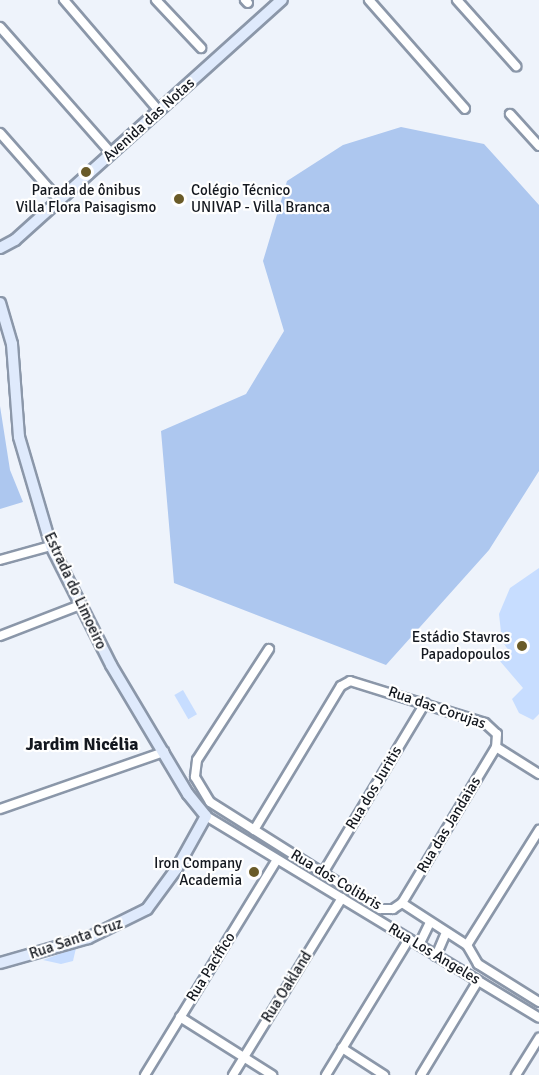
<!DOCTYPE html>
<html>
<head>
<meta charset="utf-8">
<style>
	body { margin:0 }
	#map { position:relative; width:539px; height:1075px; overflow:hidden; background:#eef3fb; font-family:Signika,sans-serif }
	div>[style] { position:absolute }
	.green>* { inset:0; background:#c7ddff; transform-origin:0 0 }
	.forest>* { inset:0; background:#adc7ef }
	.roads { filter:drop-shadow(2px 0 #8b97a9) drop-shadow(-2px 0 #8b97a9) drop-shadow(0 2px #8b97a9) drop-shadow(0 -2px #8b97a9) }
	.minor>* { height:8px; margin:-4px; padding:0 4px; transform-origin:4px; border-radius:4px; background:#fff }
	.secondary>* { height:10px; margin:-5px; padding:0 5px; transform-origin:5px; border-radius:5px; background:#dfeafc }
	.dots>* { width:16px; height:16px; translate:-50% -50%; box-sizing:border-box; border:3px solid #fff; border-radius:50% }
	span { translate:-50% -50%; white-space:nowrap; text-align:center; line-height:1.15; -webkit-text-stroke:4.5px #fff; paint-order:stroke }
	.street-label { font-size:15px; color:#14181f }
	.poi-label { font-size:15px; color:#14181f }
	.left { translate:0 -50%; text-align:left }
	.right { translate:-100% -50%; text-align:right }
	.quarter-label { font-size:18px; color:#14181f; font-weight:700 }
</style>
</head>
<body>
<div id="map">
	<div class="green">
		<i style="clip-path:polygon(539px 568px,539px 714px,533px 720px,519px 713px,512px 699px,523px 688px,499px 660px,509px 651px,502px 641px,499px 614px,510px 588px)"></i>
		<i style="left:183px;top:690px;width:28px;height:10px;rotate:60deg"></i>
		<i style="clip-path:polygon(76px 948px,73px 961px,61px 964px,43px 960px)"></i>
	</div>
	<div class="forest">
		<i style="clip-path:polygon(401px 127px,484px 144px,539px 205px,539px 471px,489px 550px,386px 665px,174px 583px,161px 431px,246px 394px,284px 331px,263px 261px,287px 181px,343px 145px)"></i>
		<i style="clip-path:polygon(0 406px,10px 470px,23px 502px,0 509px)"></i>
	</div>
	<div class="roads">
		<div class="minor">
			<i style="left:64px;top:0;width:146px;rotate:49.4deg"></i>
			<i style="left:156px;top:0;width:66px;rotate:46.8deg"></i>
			<i style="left:245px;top:0;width:4px;rotate:45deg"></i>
			<i style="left:369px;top:0;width:145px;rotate:48.6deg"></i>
			<i style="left:457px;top:0;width:89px;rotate:48.2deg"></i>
			<i style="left:0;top:27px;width:169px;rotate:48.6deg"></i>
			<i style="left:510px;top:114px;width:43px;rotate:47.8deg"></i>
			<i style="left:0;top:133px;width:89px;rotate:48.6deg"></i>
			<i style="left:0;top:560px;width:53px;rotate:-15.4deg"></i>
			<i style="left:0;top:636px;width:86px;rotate:-21.2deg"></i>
			<i style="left:269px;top:649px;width:132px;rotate:123deg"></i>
			<i style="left:197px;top:760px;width:17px;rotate:97deg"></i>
			<i style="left:195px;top:777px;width:29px;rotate:59deg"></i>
			<i style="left:210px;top:802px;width:201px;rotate:32.2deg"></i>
			<i style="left:380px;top:909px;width:13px"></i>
			<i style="left:393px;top:909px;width:11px;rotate:-34deg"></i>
			<i style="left:402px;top:903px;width:77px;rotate:32.9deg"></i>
			<i style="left:467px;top:945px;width:22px;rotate:60deg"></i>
			<i style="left:478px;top:964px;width:72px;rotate:31.9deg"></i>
			<i style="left:0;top:809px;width:174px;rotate:-19.2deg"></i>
			<i style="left:206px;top:816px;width:389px;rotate:31.2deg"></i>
			<i style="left:254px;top:830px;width:168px;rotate:-58.9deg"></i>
			<i style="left:341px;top:686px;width:10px;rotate:-29deg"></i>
			<i style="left:350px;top:681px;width:141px;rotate:17.3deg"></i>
			<i style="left:485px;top:723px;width:16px;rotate:43deg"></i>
			<i style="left:497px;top:734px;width:13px;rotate:94deg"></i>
			<i style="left:496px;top:747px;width:51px;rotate:32.1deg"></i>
			<i style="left:323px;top:873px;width:198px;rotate:-59deg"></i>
			<i style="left:402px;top:903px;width:182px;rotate:-58.9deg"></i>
			<i style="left:419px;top:945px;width:25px;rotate:-64deg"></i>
			<i style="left:467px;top:945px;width:136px;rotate:-57.9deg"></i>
			<i style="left:436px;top:956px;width:26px;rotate:-67deg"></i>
			<i style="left:180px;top:1017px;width:109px;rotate:32.2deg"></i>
			<i style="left:342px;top:1048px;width:50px;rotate:32.7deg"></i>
			<i style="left:145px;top:1075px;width:252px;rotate:-58.5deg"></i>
			<i style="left:233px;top:1075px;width:208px;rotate:-58.4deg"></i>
			<i style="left:326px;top:1075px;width:159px;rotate:-58.6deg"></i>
			<i style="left:421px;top:1075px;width:110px;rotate:-58.8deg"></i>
			<i style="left:516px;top:1075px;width:44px;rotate:-58.1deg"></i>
		</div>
		<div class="secondary">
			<i style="left:0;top:248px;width:17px;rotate:-28deg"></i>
			<i style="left:15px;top:240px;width:359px;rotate:-42deg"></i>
			<i style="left:0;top:303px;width:43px;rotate:73.7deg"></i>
			<i style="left:12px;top:344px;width:93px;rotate:85.7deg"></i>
			<i style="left:19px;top:437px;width:114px;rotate:73.6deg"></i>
			<i style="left:51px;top:546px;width:133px;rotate:63.2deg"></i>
			<i style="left:111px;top:665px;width:150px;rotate:59.2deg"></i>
			<i style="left:188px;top:794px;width:28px;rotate:51deg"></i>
			<i style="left:206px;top:816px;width:60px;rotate:119.1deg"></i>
			<i style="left:177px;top:868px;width:51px;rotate:126.2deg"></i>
			<i style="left:147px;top:909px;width:66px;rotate:153.8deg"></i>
			<i style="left:88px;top:938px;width:91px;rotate:164.1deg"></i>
		</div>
	</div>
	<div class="dots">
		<i style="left:86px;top:172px;background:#6a5b28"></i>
		<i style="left:179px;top:199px;background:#6a5b28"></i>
		<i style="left:522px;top:646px;background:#6a5b28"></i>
		<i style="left:254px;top:872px;background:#6a5b28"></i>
	</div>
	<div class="street-label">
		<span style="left:149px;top:120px;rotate:-42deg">Avenida das Notas</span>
		<span style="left:75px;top:591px;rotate:65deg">Estrada do Limoeiro</span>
		<span style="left:437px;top:708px;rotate:19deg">Rua das Corujas</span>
		<span style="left:374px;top:788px;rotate:-59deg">Rua dos Juritis</span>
		<span style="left:449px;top:825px;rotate:-59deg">Rua das Jandaias</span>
		<span style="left:336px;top:880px;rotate:31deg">Rua dos Colibris</span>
		<span style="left:76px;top:939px;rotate:-19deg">Rua Santa Cruz</span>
		<span style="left:434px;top:954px;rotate:31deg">Rua Los Angeles</span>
		<span style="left:211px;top:967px;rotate:-58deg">Rua Pacífico</span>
		<span style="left:287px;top:987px;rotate:-58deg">Rua Oakland</span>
	</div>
	<div class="poi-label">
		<span style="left:86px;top:199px">Parada de ônibus<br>Villa Flora Paisagismo</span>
		<span class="left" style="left:191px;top:199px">Colégio Técnico<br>UNIVAP - Villa Branca</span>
		<span class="right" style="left:510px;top:646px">Estádio Stavros<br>Papadopoulos</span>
		<span class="right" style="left:242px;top:872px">Iron Company<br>Academia</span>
	</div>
	<div class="quarter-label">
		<span style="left:82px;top:744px">Jardim Nicélia</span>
	</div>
</div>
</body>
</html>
